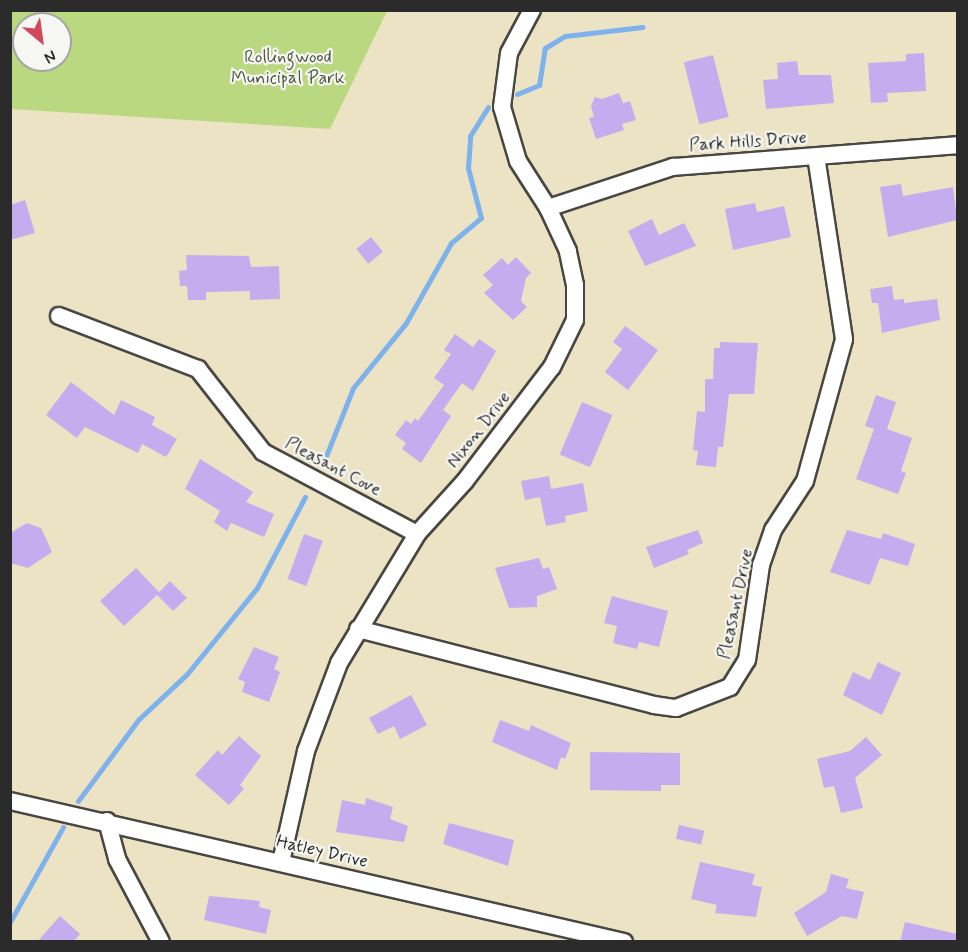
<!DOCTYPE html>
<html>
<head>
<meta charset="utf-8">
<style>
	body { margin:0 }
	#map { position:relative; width:968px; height:952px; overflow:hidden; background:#ece3c4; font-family:Mynerve,sans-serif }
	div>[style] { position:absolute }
	.green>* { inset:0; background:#b9d87f }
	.stream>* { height:5px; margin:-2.5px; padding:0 2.5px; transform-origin:2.5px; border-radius:2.5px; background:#7eb2ec }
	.building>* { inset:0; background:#c4adee; transform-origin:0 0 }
	.roads { filter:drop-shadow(2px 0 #484742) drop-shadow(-2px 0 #484742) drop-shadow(0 2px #484742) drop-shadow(0 -2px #484742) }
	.minor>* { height:16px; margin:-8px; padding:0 8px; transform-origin:8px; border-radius:8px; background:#fff }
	span { translate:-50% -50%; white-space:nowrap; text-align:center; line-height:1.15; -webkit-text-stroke:4.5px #f6f6f2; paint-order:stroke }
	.park-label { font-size:18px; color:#4e5640 }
	.street-label { font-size:18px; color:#2b2b2b }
	.frame { position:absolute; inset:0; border:12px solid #2b2b2b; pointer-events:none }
	.north { position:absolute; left:12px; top:12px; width:60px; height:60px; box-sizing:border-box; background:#f6f6f2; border:2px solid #a5a5a2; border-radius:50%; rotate:151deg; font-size:16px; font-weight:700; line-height:24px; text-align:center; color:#2b2b2b }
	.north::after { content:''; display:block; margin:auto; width:21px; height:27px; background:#d1495b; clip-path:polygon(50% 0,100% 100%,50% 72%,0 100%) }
</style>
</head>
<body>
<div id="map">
	<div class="green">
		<i style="clip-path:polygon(evenodd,10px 11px,11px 10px,387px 11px,330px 129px,11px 109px,10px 11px,24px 24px,60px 24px,60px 60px,24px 60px,24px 24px)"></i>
	</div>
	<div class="stream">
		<i style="left:517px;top:94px;width:24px;rotate:-22deg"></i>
		<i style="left:539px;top:85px;width:37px;rotate:-81deg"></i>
		<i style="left:545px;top:48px;width:23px;rotate:-31deg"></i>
		<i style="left:565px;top:36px;width:78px;rotate:-6.7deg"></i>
		<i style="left:326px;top:456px;width:73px;rotate:-68.3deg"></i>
		<i style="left:353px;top:388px;width:84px;rotate:-50.8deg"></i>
		<i style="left:406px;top:323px;width:92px;rotate:-60.6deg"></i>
		<i style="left:451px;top:243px;width:39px;rotate:-40deg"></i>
		<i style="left:481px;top:218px;width:52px;rotate:-104.6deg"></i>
		<i style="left:468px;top:168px;width:32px;rotate:-86deg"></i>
		<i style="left:470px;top:136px;width:34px;rotate:-58deg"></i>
		<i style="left:78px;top:801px;width:102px;rotate:-53.4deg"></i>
		<i style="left:139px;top:719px;width:66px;rotate:-43.2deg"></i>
		<i style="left:187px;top:674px;width:111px;rotate:-50.9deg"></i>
		<i style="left:257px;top:588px;width:103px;rotate:-62.2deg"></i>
		<i style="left:10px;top:922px;width:109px;rotate:-60.8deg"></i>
	</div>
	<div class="building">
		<i style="clip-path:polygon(924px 53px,926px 91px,887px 93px,888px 102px,871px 103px,868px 63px,906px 61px,906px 54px)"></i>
		<i style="left:713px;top:55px;width:64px;height:30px;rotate:76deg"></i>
		<i style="clip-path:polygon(797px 61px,799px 75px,831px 75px,834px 103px,766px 109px,763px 80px,778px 79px,777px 63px)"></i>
		<i style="clip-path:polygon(619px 93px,623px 103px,630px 101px,636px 120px,622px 124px,624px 130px,596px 139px,589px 118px,594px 117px,591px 106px,595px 97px,602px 99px)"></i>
		<i style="clip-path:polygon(901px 184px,903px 196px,953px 187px,957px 220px,888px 237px,880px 187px)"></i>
		<i style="clip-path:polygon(25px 200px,35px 233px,10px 240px,10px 205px)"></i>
		<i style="clip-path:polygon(755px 203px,757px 212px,784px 206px,791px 237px,733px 250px,725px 209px)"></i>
		<i style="clip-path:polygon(652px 219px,659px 235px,684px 223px,696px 246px,645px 266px,628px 231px)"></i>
		<i style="left:371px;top:237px;width:19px;height:19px;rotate:51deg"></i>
		<i style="clip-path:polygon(186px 255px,249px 256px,251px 267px,279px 266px,280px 299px,250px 300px,250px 291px,206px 292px,206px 300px,188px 300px,187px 286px,180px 286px,179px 271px,187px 270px)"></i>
		<i style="clip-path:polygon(516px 257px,531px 273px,526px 278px,521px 301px,527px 307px,513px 320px,484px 293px,493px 285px,483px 275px,502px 258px,508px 265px)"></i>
		<i style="clip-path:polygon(892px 286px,894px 300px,904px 299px,904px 303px,937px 299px,940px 320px,882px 333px,878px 303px,872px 303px,870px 289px)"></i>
		<i style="clip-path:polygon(625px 326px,658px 350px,628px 390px,605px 372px,622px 349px,613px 342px)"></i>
		<i style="clip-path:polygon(455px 334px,473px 347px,479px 339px,496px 351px,473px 391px,462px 383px,443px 410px,451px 416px,421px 463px,402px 449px,406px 443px,395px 435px,406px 420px,411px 424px,415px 418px,418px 421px,444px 385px,434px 378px,451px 354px,444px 350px)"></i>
		<i style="clip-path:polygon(720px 342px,758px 343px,754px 394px,729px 394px,723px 447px,718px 447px,716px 467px,696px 465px,698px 451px,693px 450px,697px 411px,705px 412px,705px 379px,713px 379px,714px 348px,720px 348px)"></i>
		<i style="clip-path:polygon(71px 382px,114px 415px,121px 400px,155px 417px,152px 425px,177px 439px,166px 457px,142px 444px,138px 453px,85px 427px,77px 438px,46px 415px)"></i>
		<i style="clip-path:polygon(876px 395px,896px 402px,887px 429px,912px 438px,901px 471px,906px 473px,898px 494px,856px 479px,874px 429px,865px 426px)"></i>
		<i style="left:582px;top:402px;width:33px;height:57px;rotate:23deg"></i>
		<i style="clip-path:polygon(200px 459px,253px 492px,246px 502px,274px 514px,264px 537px,231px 523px,227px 531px,214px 522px,220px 511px,185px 489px)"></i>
		<i style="clip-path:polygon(549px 476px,551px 489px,583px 483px,588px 511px,565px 516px,566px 522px,546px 526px,540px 497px,525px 500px,521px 481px)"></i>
		<i style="clip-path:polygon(27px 523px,41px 528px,52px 552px,28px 568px,10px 563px,10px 533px)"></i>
		<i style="clip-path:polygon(698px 530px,703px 543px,687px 550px,689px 554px,654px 568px,646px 547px)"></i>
		<i style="clip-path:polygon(847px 530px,881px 539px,883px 533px,915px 544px,908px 566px,880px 558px,870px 585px,830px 572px)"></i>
		<i style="left:304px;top:534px;width:20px;height:48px;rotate:20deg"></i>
		<i style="clip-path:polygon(539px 558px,543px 569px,549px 567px,557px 589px,537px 596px,537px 607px,509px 608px,495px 568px)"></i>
		<i style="clip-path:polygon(136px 568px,159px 592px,170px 581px,187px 598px,173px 611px,157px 595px,124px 626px,100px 601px)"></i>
		<i style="clip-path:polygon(612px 596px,668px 611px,659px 647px,639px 642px,637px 649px,613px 643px,617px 626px,604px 623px)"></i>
		<i style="clip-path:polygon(254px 647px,279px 657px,274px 669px,280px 672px,269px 702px,242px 692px,245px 682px,238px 679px)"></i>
		<i style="clip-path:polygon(878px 662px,901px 673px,882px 715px,843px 695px,853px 672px,870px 680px)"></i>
		<i style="clip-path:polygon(411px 695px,427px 725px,400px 739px,394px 726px,378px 734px,369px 718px)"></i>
		<i style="clip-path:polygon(500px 720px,529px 731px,531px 725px,571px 743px,565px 759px,561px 757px,557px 770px,492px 742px)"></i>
		<i style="clip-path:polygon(239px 736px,261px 756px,240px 785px,244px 789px,229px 805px,195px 775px,218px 750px,222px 755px)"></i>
		<i style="clip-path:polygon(866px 737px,882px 755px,855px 778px,863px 808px,841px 813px,834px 786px,824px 788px,817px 759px,850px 751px)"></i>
		<i style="clip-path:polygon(590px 752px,680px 753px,680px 785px,661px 785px,661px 791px,590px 790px)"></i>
		<i style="clip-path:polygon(366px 798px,393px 807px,390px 819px,408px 826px,404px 842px,336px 832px,342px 800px,365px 805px)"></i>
		<i style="clip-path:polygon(449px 823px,514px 840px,508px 866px,443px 844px)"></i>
		<i style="left:679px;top:825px;width:26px;height:14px;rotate:13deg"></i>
		<i style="clip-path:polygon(700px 862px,755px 874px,752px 885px,762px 887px,756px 917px,715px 913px,717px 905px,691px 899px)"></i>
		<i style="clip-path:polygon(831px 874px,849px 879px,846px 888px,864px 892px,857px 919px,842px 916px,807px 936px,794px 913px,826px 892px)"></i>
		<i style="clip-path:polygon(209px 896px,260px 901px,259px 907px,271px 910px,266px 934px,204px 920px)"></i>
		<i style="clip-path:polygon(60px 916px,80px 934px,73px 942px,37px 942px)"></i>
		<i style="clip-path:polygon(905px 922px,957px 934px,957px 942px,900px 942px)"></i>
	</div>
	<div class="roads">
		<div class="minor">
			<i style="left:548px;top:208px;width:132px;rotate:-18.2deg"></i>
			<i style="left:673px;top:167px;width:286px;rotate:-4.4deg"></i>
			<i style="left:59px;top:316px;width:149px;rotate:20.9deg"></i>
			<i style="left:198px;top:369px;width:105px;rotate:51.9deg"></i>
			<i style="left:263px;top:452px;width:174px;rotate:28deg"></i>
			<i style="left:358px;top:629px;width:306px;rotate:14.4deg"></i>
			<i style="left:654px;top:705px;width:22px;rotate:8deg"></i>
			<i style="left:676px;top:708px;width:58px;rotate:-21.3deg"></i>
			<i style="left:730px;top:687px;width:32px;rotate:-58deg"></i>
			<i style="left:747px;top:660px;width:96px;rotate:-81.6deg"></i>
			<i style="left:761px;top:565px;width:37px;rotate:-71deg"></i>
			<i style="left:773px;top:530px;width:59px;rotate:-56.9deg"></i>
			<i style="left:805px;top:481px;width:147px;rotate:-74.6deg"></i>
			<i style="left:844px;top:339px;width:184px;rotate:-98.7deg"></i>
			<i style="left:10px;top:801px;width:630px;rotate:12.93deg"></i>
			<i style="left:107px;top:821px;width:39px;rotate:75deg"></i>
			<i style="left:117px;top:859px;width:94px;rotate:62.1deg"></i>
			<i style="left:281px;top:862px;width:114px;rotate:-77.3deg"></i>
			<i style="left:306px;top:751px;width:94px;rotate:-69.4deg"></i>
			<i style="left:339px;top:663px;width:151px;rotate:-58.8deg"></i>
			<i style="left:417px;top:534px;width:72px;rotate:-47.8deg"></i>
			<i style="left:465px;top:481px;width:143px;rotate:-52.7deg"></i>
			<i style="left:552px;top:367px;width:52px;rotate:-63.9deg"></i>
			<i style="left:575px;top:320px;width:35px;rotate:-90deg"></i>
			<i style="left:575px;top:285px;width:35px;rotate:-102deg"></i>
			<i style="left:568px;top:251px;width:47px;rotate:-114.9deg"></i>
			<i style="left:548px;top:208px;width:56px;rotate:-122.6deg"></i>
			<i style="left:518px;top:161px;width:56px;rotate:-106.5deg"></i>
			<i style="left:502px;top:107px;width:54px;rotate:-82.6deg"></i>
			<i style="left:509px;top:53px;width:49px;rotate:-61.9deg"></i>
		</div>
	</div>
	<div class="park-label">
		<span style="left:288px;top:68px">Rollingwood<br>Municipal Park</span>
	</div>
	<div class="street-label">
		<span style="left:748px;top:142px;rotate:-4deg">Park Hills Drive</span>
		<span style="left:479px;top:430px;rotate:-52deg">Nixon Drive</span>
		<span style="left:333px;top:467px;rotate:28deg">Pleasant Cove</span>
		<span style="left:736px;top:604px;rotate:-78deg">Pleasant Drive</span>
		<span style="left:322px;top:852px;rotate:13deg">Hatley Drive</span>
	</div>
	<div class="frame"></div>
	<div class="north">N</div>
</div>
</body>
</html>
